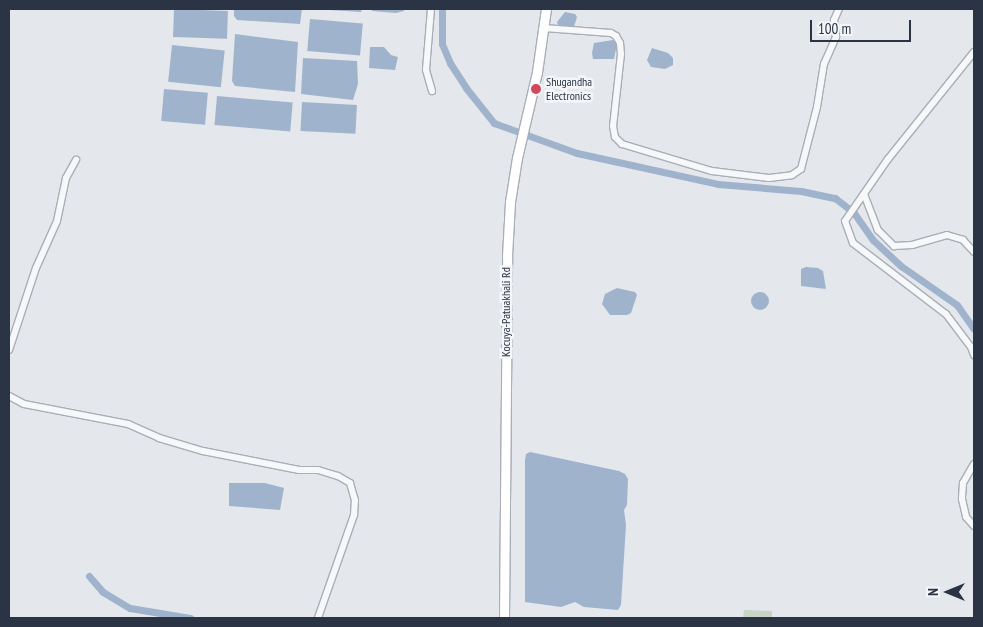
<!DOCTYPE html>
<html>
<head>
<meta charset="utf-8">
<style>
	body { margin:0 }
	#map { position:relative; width:983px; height:627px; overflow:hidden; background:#e4e7ec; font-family:"PT Sans Narrow",sans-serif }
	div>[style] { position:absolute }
	.green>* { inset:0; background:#c9d6c5 }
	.water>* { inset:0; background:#9fb4cc; transform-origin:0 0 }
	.round { border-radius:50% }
	.canal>* { height:7px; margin:-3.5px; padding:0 3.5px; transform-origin:3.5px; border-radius:3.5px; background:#9fb4cc }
	.roads { filter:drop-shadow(1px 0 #a9aeb7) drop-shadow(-1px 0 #a9aeb7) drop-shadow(0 1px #a9aeb7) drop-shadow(0 -1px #a9aeb7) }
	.street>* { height:6px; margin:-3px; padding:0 3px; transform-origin:3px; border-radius:3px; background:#f7f8fa }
	.secondary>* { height:9px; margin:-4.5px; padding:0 4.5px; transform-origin:4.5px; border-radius:4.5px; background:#fff }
	.dots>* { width:14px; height:14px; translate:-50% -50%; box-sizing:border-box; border:2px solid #f4f6f9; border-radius:50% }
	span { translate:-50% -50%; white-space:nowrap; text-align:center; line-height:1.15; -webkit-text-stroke:5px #f4f6f9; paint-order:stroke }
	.poi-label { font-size:12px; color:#2b3445 }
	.left { translate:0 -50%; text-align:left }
	.street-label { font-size:12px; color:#2b3445 }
	.frame { position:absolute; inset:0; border:10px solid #2b3445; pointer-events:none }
	.north { position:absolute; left:923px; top:567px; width:50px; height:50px; -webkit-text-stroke:4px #f4f6f9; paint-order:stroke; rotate:270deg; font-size:14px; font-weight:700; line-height:20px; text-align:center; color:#2b3445 }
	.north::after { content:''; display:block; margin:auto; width:18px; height:22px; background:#2b3445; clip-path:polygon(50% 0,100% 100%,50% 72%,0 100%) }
	.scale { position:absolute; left:810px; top:20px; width:101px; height:22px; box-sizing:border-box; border:2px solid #2b3445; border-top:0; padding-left:6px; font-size:15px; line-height:18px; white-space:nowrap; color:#2b3445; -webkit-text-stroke:4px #f4f6f9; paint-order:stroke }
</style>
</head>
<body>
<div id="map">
	<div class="green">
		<i style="clip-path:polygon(744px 610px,772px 611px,772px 618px,743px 618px)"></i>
	</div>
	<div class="water">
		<i style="left:174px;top:9px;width:54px;height:28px;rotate:2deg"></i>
		<i style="clip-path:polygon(234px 9px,302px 9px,300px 24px,237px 20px,234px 16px)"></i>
		<i style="clip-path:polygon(312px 9px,362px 9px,361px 12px)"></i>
		<i style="clip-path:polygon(372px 9px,404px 9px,404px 11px,396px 13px,372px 11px)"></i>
		<i style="clip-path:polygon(565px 12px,575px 14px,577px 17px,574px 27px,558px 25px,557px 22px)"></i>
		<i style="left:310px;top:19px;width:53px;height:32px;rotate:5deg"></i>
		<i style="clip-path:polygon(235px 34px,298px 42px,295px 92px,235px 86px,232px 81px)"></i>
		<i style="clip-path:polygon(613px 40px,617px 44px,614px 59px,593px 59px,592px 53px,594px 43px)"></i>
		<i style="left:172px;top:45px;width:53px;height:37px;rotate:6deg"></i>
		<i style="clip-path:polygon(370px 47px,384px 47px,391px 55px,398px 57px,395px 70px,369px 68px)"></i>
		<i style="clip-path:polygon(652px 48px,668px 53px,673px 58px,673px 65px,665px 69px,651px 67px,647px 60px)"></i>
		<i style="clip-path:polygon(303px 58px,357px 61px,358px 84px,353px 100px,301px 94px)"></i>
		<i style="left:164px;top:89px;width:44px;height:32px;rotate:5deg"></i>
		<i style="left:217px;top:96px;width:76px;height:29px;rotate:5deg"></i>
		<i style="left:302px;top:102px;width:55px;height:29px;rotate:3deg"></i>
		<i style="clip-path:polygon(806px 267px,818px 268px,823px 271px,826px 289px,801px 286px,801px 269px)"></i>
		<i style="clip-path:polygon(617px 288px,635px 292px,637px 295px,631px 313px,627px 315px,610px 315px,602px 304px,605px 294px)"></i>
		<i class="round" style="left:751px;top:292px;width:18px;height:18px"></i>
		<i style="clip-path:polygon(530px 452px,619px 471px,625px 474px,628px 479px,627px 505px,624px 510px,626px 525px,621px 605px,618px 610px,584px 607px,575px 602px,561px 607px,525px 602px,525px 460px,526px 454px)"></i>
		<i style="clip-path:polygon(229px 483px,265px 483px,284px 488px,280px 510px,229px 506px)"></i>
	</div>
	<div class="canal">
		<i style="left:442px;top:9px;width:35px;rotate:90deg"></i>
		<i style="left:442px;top:44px;width:21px;rotate:67deg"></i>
		<i style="left:450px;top:63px;width:30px;rotate:57deg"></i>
		<i style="left:466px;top:88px;width:45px;rotate:51.3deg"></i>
		<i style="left:494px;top:123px;width:88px;rotate:19.9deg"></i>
		<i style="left:577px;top:153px;width:144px;rotate:12.4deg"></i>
		<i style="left:718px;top:184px;width:83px;rotate:4.8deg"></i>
		<i style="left:801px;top:191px;width:35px;rotate:12deg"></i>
		<i style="left:835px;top:198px;width:24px;rotate:38deg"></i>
		<i style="left:854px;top:213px;width:33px;rotate:55deg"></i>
		<i style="left:873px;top:240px;width:38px;rotate:43deg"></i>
		<i style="left:901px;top:266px;width:68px;rotate:34.9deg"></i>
		<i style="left:957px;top:305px;width:29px;rotate:55deg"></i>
		<i style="left:89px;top:576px;width:21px;rotate:49deg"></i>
		<i style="left:103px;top:592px;width:31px;rotate:31deg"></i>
		<i style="left:130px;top:608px;width:61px;rotate:9.5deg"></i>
	</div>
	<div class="roads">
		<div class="street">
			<i style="left:431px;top:9px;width:61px;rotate:94.7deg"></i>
			<i style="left:426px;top:70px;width:22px;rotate:74deg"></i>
			<i style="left:544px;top:28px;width:67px;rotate:4.3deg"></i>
			<i style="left:611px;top:33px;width:6px;rotate:31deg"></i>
			<i style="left:616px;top:36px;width:8px;rotate:60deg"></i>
			<i style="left:620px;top:43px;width:11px;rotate:85deg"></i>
			<i style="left:621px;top:54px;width:72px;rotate:96.3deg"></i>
			<i style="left:613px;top:126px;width:11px;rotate:80deg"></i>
			<i style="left:615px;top:137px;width:10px;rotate:45deg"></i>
			<i style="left:622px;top:144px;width:94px;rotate:16.7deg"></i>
			<i style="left:712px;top:171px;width:57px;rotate:7deg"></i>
			<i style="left:769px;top:178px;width:23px;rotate:-7deg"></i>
			<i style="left:792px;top:175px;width:11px;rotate:-34deg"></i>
			<i style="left:801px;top:169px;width:64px;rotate:-75.5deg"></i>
			<i style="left:817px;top:107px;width:44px;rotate:-80.8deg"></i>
			<i style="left:824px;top:64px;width:30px;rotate:-66deg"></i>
			<i style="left:836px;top:37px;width:17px;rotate:-97deg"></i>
			<i style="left:834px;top:20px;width:12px;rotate:-66deg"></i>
			<i style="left:974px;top:52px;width:137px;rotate:128.8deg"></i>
			<i style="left:888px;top:159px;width:75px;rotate:124.7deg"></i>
			<i style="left:845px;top:221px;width:23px;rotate:70deg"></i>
			<i style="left:853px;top:243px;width:117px;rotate:37.4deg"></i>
			<i style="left:946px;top:314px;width:41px;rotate:52.9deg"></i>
			<i style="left:971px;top:347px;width:9px;rotate:69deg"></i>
			<i style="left:864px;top:194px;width:39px;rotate:69deg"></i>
			<i style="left:878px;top:230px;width:23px;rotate:45deg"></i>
			<i style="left:894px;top:246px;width:18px;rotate:-3deg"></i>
			<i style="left:912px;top:245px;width:36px;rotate:-16deg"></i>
			<i style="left:947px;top:235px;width:17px;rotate:17deg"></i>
			<i style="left:963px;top:240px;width:16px;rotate:47deg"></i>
			<i style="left:9px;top:350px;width:86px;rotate:-71.8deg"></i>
			<i style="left:36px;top:268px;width:51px;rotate:-65.9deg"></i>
			<i style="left:57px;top:221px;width:44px;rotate:-78.2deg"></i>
			<i style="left:66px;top:178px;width:21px;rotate:-61deg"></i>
			<i style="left:9px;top:396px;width:17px;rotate:28deg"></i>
			<i style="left:24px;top:404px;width:106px;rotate:10.9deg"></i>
			<i style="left:128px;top:424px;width:34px;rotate:24deg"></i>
			<i style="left:159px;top:438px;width:46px;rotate:16.5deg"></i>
			<i style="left:203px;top:451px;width:98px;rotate:11.2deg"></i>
			<i style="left:299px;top:470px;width:19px"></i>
			<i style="left:318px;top:470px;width:21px;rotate:17deg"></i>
			<i style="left:338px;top:476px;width:14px;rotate:30deg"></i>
			<i style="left:350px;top:483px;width:18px;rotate:74deg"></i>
			<i style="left:355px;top:500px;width:15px;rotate:94deg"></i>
			<i style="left:354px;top:515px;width:109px;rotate:109.3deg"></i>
			<i style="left:974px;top:464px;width:22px;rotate:120deg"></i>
			<i style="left:963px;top:483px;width:16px;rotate:94deg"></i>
			<i style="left:962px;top:499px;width:18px;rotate:77deg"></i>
			<i style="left:966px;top:517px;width:12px;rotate:48deg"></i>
		</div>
		<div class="secondary">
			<i style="left:504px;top:618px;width:362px;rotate:-89.5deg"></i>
			<i style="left:507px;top:256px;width:54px;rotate:-86.8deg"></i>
			<i style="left:510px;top:202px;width:45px;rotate:-81deg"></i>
			<i style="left:517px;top:158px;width:88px;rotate:-76.9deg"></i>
			<i style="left:537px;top:72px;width:64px;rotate:-81.9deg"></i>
		</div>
	</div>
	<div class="dots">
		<i style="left:536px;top:89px;background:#d1495b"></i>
	</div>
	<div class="poi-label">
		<span class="left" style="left:546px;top:89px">Shugandha<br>Electronics</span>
	</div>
	<div class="street-label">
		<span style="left:506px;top:312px;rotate:-90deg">Kocuya-Patuakhali Rd</span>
	</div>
	<div class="frame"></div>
	<div class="north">N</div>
	<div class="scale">100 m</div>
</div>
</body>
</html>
